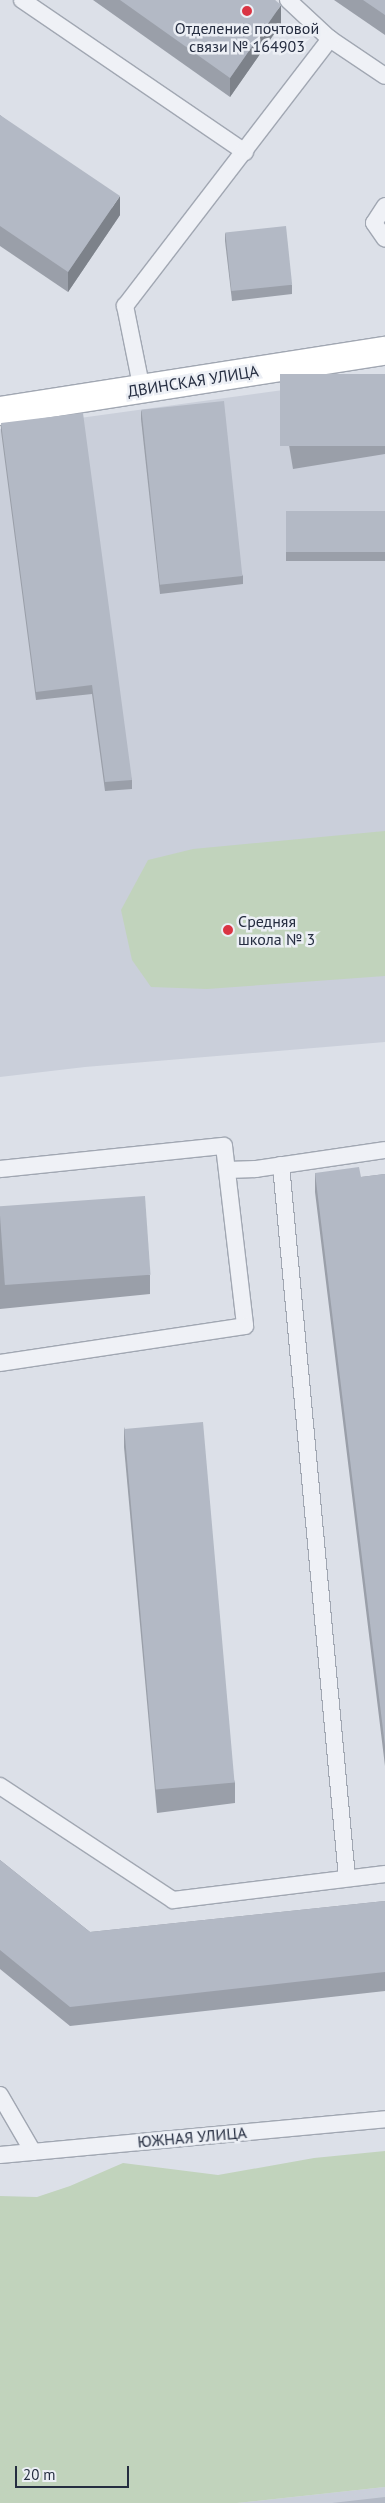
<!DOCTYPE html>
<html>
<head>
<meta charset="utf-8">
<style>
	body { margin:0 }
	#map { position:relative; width:385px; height:2503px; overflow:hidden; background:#dce0e8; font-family:"PT Sans",sans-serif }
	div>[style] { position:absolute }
	.built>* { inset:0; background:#cacfda }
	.green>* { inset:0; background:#c1d3bc }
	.roads { filter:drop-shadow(1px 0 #a1a7b2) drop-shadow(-1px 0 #a1a7b2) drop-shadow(0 1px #a1a7b2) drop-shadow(0 -1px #a1a7b2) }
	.lane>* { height:16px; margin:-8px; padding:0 8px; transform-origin:8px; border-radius:8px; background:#eff1f6 }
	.secondary>* { height:28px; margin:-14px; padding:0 14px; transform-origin:14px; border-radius:14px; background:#fff }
	.wall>* { inset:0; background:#9a9fa9; transform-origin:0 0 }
	.shaded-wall>* { inset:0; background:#7d828a }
	.building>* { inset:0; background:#b3b9c5; transform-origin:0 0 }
	.dots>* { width:14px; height:14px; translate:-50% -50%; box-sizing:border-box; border:2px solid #eceff5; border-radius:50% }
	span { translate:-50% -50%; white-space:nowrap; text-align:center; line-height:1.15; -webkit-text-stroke:5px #eceff5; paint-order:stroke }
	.poi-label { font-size:16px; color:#252d40 }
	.left { translate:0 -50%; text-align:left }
	.street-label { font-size:16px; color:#252d40 }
	.scale { position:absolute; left:15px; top:2466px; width:114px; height:22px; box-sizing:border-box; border:2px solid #252d40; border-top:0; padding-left:6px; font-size:15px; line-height:18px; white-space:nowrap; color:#252d40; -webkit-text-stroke:4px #eceff5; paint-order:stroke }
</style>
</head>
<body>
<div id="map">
	<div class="built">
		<i style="clip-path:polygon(385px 376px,385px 1042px,85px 1067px,0 1077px,0 429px)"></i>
		<i style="clip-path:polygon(385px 2487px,385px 2503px,237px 2503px)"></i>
	</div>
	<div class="green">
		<i style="clip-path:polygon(385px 831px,385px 976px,207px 989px,151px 987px,132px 960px,121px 910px,148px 860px,193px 849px)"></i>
		<i style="clip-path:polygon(385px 2151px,385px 2487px,237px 2503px,0 2503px,0 2196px,37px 2197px,70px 2186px,123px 2163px,218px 2175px,314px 2158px)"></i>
	</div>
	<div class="roads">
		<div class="lane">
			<i style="left:22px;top:0;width:270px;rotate:34.3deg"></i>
			<i style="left:288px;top:0;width:57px;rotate:42.9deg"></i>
			<i style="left:330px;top:39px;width:66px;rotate:33.9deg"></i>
			<i style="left:385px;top:206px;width:20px;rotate:123deg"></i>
			<i style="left:374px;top:223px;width:19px;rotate:55deg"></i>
			<i style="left:142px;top:390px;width:86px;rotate:-101.4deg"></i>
			<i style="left:125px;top:306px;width:337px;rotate:-52.5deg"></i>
			<i style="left:281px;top:1165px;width:716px;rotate:84.71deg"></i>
			<i style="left:0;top:1169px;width:225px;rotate:-5.9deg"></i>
			<i style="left:224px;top:1146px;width:181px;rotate:83.3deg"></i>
			<i style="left:245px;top:1326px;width:248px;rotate:171.4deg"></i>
			<i style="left:227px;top:1170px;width:29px;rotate:-2deg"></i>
			<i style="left:256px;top:1169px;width:130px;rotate:-8.4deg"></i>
			<i style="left:0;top:1786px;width:207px;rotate:33.4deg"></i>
			<i style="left:173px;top:1900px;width:214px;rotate:-7deg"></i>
			<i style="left:0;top:2095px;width:66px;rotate:59.9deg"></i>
			<i style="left:0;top:2155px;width:387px;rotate:-5.3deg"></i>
		</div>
		<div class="secondary">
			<i style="left:0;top:411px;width:390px;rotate:-8.9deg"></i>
		</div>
	</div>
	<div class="wall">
		<i style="clip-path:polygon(93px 0,275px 0,281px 24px,230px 97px)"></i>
		<i style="clip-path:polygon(334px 0,385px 0,385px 35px)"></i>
		<i style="clip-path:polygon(0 115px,120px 215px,68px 292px,0 246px)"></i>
		<i style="clip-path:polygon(225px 233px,292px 285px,292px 294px,232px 301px,225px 241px)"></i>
		<i style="clip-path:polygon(385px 374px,385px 454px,293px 469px,281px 397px,281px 389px)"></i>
		<i style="clip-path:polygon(141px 410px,243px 576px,243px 584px,160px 594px,141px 419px)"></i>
		<i style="clip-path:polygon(1px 423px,132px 780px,132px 789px,105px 791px,92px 694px,36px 700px,1px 431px)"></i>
		<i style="left:385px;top:511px;width:50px;height:99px;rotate:90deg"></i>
		<i style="clip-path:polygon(315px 1173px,361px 1177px,385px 1174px,385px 1766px,315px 1192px)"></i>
		<i style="clip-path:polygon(0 1211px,150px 1275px,150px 1294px,0 1309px)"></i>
		<i style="clip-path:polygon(124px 1427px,235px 1783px,235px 1803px,157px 1813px,124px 1447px)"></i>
		<i style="clip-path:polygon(0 1860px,90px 1932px,385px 1901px,385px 1991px,70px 2026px,0 1969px)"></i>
	</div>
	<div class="shaded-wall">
		<i style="clip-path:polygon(281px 5px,281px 24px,230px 97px,230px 78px)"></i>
		<i style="clip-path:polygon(120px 196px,120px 215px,68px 292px,68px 272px)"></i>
	</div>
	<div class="building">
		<i style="clip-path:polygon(120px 0,275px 0,281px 5px,230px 78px)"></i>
		<i style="clip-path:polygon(363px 0,385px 0,385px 15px)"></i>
		<i style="clip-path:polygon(0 115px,120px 196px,68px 272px,0 226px)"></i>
		<i style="left:286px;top:226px;width:59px;height:61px;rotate:84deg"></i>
		<i style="left:385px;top:374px;width:72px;height:105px;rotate:90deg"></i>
		<i style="left:224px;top:401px;width:176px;height:83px;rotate:84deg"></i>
		<i style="clip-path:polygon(83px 413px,132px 780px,105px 782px,92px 685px,36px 692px,1px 423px)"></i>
		<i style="left:385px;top:511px;width:41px;height:99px;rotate:90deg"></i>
		<i style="clip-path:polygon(359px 1167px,361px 1177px,385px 1174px,385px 1746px,315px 1173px)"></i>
		<i style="left:145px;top:1196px;width:79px;height:146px;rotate:86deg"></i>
		<i style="left:203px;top:1422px;width:362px;height:79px;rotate:85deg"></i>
		<i style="clip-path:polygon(0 1860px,90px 1932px,385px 1901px,385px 1972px,70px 2007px,0 1950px)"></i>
		<i style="clip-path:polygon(385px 2497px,385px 2503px,332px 2503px)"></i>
	</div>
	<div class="dots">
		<i style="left:247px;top:11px;background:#da3443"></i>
		<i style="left:228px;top:930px;background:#da3443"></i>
	</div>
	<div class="poi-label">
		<span style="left:247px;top:37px">Отделение почтовой<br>связи № 164903</span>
		<span class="left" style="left:238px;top:930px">Средняя<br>школа № 3</span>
	</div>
	<div class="street-label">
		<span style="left:193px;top:381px;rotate:-9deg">ДВИНСКАЯ УЛИЦА</span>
		<span style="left:192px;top:2137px;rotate:-5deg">ЮЖНАЯ УЛИЦА</span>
	</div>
	<div class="scale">20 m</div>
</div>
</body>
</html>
